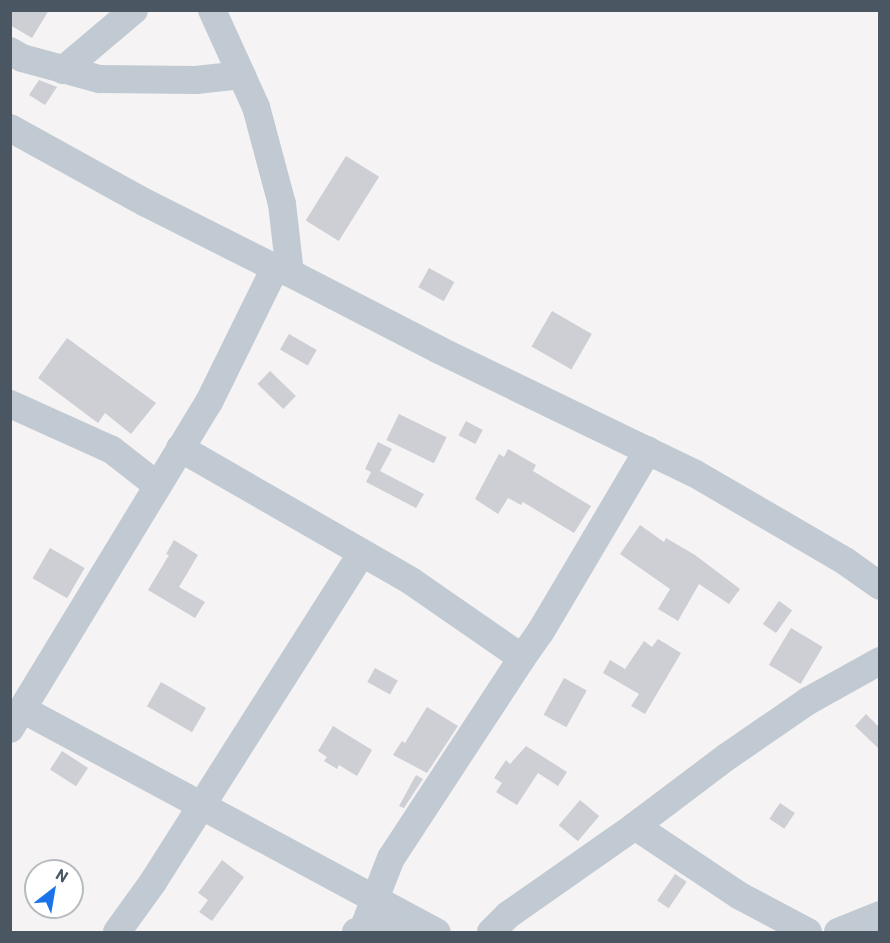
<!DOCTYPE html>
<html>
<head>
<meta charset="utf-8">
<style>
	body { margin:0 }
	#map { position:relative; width:890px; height:943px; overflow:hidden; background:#f5f3f3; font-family:Barlow,sans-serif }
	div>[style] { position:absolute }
	.building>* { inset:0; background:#cdcfd5; transform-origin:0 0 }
	.minor>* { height:28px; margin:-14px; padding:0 14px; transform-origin:14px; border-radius:14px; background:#c1cad2 }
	span { translate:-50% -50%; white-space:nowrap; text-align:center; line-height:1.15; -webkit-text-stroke:5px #fff; paint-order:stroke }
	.frame { position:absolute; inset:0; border:12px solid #4a5661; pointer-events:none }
	.north { position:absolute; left:24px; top:859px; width:60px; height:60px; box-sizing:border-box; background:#fff; border:2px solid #b7bbc0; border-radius:50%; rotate:31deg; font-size:16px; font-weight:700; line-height:24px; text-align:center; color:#4a5661 }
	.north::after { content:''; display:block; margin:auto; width:21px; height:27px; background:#1a73e8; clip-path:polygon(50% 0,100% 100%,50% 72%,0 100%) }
</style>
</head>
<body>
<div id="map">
	<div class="building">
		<i style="clip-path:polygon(10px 10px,49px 10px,32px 38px,10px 25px)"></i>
		<i style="clip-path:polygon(39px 80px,57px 87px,45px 105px,29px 95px)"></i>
		<i style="left:346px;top:156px;width:39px;height:76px;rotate:32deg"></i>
		<i style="left:429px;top:268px;width:29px;height:22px;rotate:29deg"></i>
		<i style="left:552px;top:311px;width:46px;height:41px;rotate:30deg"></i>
		<i style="left:289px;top:334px;width:32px;height:18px;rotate:30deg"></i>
		<i style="clip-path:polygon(67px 338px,156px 403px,131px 434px,105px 413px,98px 423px,38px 378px)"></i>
		<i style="left:270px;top:371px;width:36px;height:18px;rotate:44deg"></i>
		<i style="left:399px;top:414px;width:53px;height:29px;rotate:26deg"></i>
		<i style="left:466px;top:421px;width:19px;height:16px;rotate:28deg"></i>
		<i style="clip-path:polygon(378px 442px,392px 449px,380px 471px,424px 494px,416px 508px,366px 482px,371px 472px,365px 469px)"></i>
		<i style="clip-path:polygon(508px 449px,536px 465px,533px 471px,591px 506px,574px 533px,523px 502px,521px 505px,508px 498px,498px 514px,475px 499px,499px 454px,504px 457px)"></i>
		<i style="clip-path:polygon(640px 525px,664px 542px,666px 538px,695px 555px,740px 589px,729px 604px,699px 584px,678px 621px,658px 609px,670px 589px,620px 554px)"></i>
		<i style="clip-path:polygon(174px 540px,198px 555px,179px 587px,205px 602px,195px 618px,148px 590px,169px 555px,166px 554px)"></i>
		<i style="left:50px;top:548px;width:40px;height:35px;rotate:30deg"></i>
		<i style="left:779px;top:601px;width:16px;height:28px;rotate:35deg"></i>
		<i style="left:791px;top:628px;width:37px;height:43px;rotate:31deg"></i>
		<i style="clip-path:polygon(658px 639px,681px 653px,645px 714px,631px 706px,639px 694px,603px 673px,610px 660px,625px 669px,644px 641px,652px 647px)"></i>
		<i style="left:375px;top:668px;width:26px;height:16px;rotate:29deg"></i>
		<i style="left:564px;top:678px;width:26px;height:42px;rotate:29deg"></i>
		<i style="left:161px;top:682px;width:52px;height:28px;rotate:30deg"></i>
		<i style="clip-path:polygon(427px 707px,458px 726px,427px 773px,393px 755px,402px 741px,405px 743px)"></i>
		<i style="clip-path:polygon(866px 714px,879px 727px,879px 749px,855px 726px)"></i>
		<i style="clip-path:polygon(333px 726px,372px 750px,357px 776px,339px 765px,337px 769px,324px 761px,327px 757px,318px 751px)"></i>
		<i style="clip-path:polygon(526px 746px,567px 772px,558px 786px,538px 773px,517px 805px,496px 792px,502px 783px,494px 778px,506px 760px,510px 764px)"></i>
		<i style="left:62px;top:751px;width:31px;height:22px;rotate:33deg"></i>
		<i style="clip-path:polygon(416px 775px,423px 779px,404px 808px,399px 806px)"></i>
		<i style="left:580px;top:800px;width:25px;height:33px;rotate:40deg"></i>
		<i style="left:780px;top:803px;width:18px;height:19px;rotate:34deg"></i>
		<i style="clip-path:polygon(222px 860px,244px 877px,212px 921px,199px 912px,208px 900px,198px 893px)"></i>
		<i style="left:675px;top:874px;width:14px;height:32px;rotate:34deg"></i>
	</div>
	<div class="minor">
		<i style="left:212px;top:10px;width:107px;rotate:65.6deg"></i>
		<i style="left:256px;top:107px;width:100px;rotate:75deg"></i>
		<i style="left:282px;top:204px;width:69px;rotate:83.4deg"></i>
		<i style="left:10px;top:51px;width:14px;rotate:30deg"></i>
		<i style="left:22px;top:58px;width:80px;rotate:15.3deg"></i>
		<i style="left:99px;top:79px;width:97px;rotate:0.6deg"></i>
		<i style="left:196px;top:80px;width:46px;rotate:-6.2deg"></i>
		<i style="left:63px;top:70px;width:93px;rotate:-40.2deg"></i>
		<i style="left:10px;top:128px;width:155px;rotate:28.9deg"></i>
		<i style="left:146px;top:203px;width:144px;rotate:26.7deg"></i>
		<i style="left:275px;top:268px;width:16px;rotate:18deg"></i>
		<i style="left:290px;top:273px;width:168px;rotate:27.3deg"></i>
		<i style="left:439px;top:350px;width:283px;rotate:25.8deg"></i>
		<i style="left:694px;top:473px;width:175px;rotate:30.2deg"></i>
		<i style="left:845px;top:561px;width:43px;rotate:35.5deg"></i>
		<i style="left:10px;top:404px;width:112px;rotate:24.3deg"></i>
		<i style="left:112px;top:450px;width:58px;rotate:38deg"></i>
		<i style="left:180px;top:448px;width:267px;rotate:29.9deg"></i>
		<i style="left:411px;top:581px;width:135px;rotate:34.7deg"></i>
		<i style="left:522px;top:658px;width:239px;rotate:123.2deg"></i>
		<i style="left:391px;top:858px;width:79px;rotate:111.4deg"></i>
		<i style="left:522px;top:658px;width:33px;rotate:-55deg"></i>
		<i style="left:541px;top:631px;width:210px;rotate:-59.4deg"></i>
		<i style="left:22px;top:709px;width:471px;rotate:28.3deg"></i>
		<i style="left:10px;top:729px;width:383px;rotate:-58.7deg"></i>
		<i style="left:209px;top:402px;width:149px;rotate:-63.8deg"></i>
		<i style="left:635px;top:826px;width:126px;rotate:33.7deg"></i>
		<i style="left:740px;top:896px;width:77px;rotate:27.9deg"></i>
		<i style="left:117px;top:932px;width:62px;rotate:-54.2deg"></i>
		<i style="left:153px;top:882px;width:388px;rotate:-57.6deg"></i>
		<i style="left:356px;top:932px;width:72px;rotate:-3.2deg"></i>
		<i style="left:491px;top:932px;width:24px;rotate:-45deg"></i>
		<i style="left:508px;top:915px;width:155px;rotate:-35deg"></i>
		<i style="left:635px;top:826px;width:116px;rotate:-37deg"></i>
		<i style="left:728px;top:756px;width:97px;rotate:-34.5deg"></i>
		<i style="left:808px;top:701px;width:82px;rotate:-29.1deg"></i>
		<i style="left:838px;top:932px;width:45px;rotate:-22deg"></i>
	</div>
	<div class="frame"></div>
	<div class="north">N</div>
</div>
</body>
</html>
